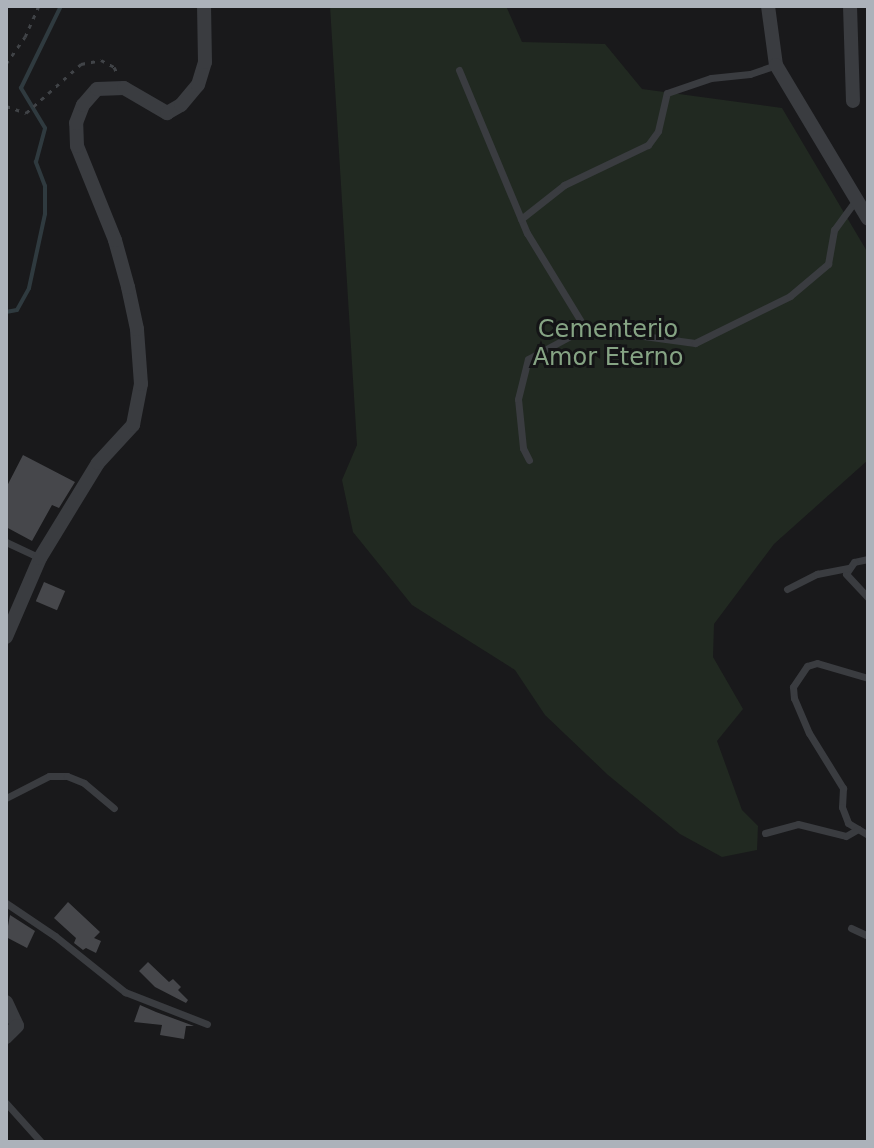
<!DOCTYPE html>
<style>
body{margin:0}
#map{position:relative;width:874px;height:1148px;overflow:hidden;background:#19191b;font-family:"DejaVu Sans",sans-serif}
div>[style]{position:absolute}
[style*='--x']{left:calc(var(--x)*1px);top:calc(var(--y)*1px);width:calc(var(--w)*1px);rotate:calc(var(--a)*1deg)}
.green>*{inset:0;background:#212921}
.stream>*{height:4px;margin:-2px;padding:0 2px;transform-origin:2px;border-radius:2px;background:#2f3a3f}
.building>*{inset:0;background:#46474b;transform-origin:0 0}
.path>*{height:3px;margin-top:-1.5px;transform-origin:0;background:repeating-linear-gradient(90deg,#404347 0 4px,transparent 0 10px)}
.lane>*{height:7px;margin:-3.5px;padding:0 3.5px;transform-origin:3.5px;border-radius:3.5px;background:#3a3c40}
.street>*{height:14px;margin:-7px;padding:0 7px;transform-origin:7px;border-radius:7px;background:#3a3c40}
span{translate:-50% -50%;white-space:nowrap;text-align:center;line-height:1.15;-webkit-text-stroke:6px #141416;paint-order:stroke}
.park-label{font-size:24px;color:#86a484}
.frame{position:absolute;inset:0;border:8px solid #acb2ba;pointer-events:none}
</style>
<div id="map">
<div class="green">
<i style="clip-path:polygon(330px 6px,506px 6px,522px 42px,605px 44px,642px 89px,782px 108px,868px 253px,868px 460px,774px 544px,714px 624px,713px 657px,743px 709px,717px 741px,742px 810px,758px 826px,757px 850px,722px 857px,680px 834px,608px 775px,545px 715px,515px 670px,412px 605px,353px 532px,342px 480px,357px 445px)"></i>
</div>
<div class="stream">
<i style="--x:6;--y:312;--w:11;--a:-10"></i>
<i style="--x:17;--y:310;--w:25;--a:-61"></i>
<i style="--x:29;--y:288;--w:76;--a:-77.8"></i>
<i style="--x:45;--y:214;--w:28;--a:-90"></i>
<i style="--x:45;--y:186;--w:26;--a:-111"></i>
<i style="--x:36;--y:162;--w:35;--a:-75"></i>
<i style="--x:45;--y:128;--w:47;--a:-121"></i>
<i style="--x:21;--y:88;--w:91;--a:-64"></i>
</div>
<div class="building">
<i style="clip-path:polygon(23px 455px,75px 482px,59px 508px,52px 505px,32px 541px,6px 527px,6px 488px)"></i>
<i style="left:44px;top:582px;width:23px;height:21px;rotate:23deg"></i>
<i style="clip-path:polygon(68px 902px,100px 932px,94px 938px,101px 941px,96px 953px,86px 948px,83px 950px,74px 943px,76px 938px,54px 918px)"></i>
<i style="clip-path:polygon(10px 915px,35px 931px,27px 948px,6px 937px)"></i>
<i style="clip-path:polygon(148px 962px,169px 982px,173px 979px,181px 987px,178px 990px,188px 1000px,186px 1003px,155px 987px,139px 971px)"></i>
<i style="clip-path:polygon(140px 1005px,156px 1012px,194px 1026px,186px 1026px,184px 1039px,160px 1035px,162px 1025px,134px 1022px)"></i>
</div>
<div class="path">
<i style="--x:6;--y:64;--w:33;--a:-55"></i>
<i style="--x:25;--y:37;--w:34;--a:-66"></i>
<i style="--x:6;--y:106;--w:21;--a:19"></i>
<i style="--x:26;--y:113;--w:74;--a:-41.7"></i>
<i style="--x:81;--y:64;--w:20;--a:-11"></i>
<i style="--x:101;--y:60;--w:15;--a:28"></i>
<i style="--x:114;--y:67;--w:9;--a:63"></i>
</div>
<div class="lane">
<i style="--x:459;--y:70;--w:177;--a:67.4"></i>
<i style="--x:527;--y:233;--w:111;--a:58.6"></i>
<i style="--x:521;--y:219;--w:55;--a:-38.3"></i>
<i style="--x:564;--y:185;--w:93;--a:-25.5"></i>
<i style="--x:648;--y:145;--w:17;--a:-54"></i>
<i style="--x:658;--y:131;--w:39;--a:-77"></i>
<i style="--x:667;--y:93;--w:46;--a:-18.8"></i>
<i style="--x:711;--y:78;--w:39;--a:-6"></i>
<i style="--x:750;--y:74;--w:28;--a:-19"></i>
<i style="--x:529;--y:460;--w:13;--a:-117"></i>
<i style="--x:523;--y:448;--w:49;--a:-95.8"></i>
<i style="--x:518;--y:399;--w:41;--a:-76"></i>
<i style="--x:528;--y:359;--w:65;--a:-28.5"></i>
<i style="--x:585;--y:328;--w:111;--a:7.8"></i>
<i style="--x:695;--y:343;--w:106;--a:-26.3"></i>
<i style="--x:790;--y:296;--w:50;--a:-40.1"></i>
<i style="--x:828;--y:264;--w:35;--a:-80"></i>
<i style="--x:834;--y:230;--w:39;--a:-54"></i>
<i style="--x:6;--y:542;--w:38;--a:25"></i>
<i style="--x:868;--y:559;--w:14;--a:168"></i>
<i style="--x:854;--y:562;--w:14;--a:124"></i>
<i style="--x:846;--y:574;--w:33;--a:47"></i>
<i style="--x:787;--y:589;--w:34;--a:-27"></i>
<i style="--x:817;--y:574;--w:32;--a:-11"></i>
<i style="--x:868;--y:678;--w:53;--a:-163.6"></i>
<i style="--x:817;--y:663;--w:10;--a:163"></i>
<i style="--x:807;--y:666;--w:25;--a:124"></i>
<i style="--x:793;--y:687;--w:11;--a:85"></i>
<i style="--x:794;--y:698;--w:38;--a:67"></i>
<i style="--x:809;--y:733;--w:65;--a:58.3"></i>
<i style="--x:843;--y:788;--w:19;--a:93"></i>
<i style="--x:842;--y:807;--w:17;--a:69"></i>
<i style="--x:848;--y:823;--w:23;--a:31"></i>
<i style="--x:6;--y:798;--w:48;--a:-27.1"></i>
<i style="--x:49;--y:776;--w:18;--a:0"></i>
<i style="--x:67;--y:776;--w:18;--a:22"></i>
<i style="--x:84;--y:783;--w:39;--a:40"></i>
<i style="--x:765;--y:833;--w:34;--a:-15"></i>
<i style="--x:798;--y:824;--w:49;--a:14"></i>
<i style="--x:846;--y:836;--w:14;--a:-30"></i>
<i style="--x:6;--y:903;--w:59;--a:34"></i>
<i style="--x:55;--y:936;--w:90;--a:38.7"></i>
<i style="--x:125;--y:992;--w:88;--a:21.3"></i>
<i style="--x:851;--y:928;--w:19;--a:25"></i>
<i style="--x:6;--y:1103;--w:52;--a:48.1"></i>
</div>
<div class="street">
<i style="--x:768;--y:6;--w:60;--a:82.3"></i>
<i style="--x:776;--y:65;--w:179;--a:59.1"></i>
<i style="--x:850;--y:6;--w:95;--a:88.2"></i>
<i style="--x:6;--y:637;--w:86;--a:-66.7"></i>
<i style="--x:40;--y:558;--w:111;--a:-58.6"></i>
<i style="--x:98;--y:463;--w:52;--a:-47.4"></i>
<i style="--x:133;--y:425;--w:42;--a:-79"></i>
<i style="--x:141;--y:384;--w:55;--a:-94.2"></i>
<i style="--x:137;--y:329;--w:43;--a:-102.1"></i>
<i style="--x:128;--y:287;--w:49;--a:-105.5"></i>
<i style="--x:115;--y:240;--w:101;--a:-112"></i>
<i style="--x:77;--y:146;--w:23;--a:-92"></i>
<i style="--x:76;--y:123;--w:19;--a:-69"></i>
<i style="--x:83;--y:105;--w:21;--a:-49"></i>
<i style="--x:97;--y:89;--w:27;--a:-2"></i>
<i style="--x:124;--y:88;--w:50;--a:30.2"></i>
<i style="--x:167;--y:113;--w:16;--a:-30"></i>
<i style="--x:181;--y:105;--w:26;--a:-50"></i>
<i style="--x:198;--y:85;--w:24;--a:-73"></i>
<i style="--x:205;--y:62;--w:56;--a:-91"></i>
<i style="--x:6;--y:1002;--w:26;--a:65"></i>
<i style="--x:17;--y:1026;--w:16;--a:135"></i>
</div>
<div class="park-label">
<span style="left:608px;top:344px">Cementerio<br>Amor Eterno</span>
</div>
<div class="frame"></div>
</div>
